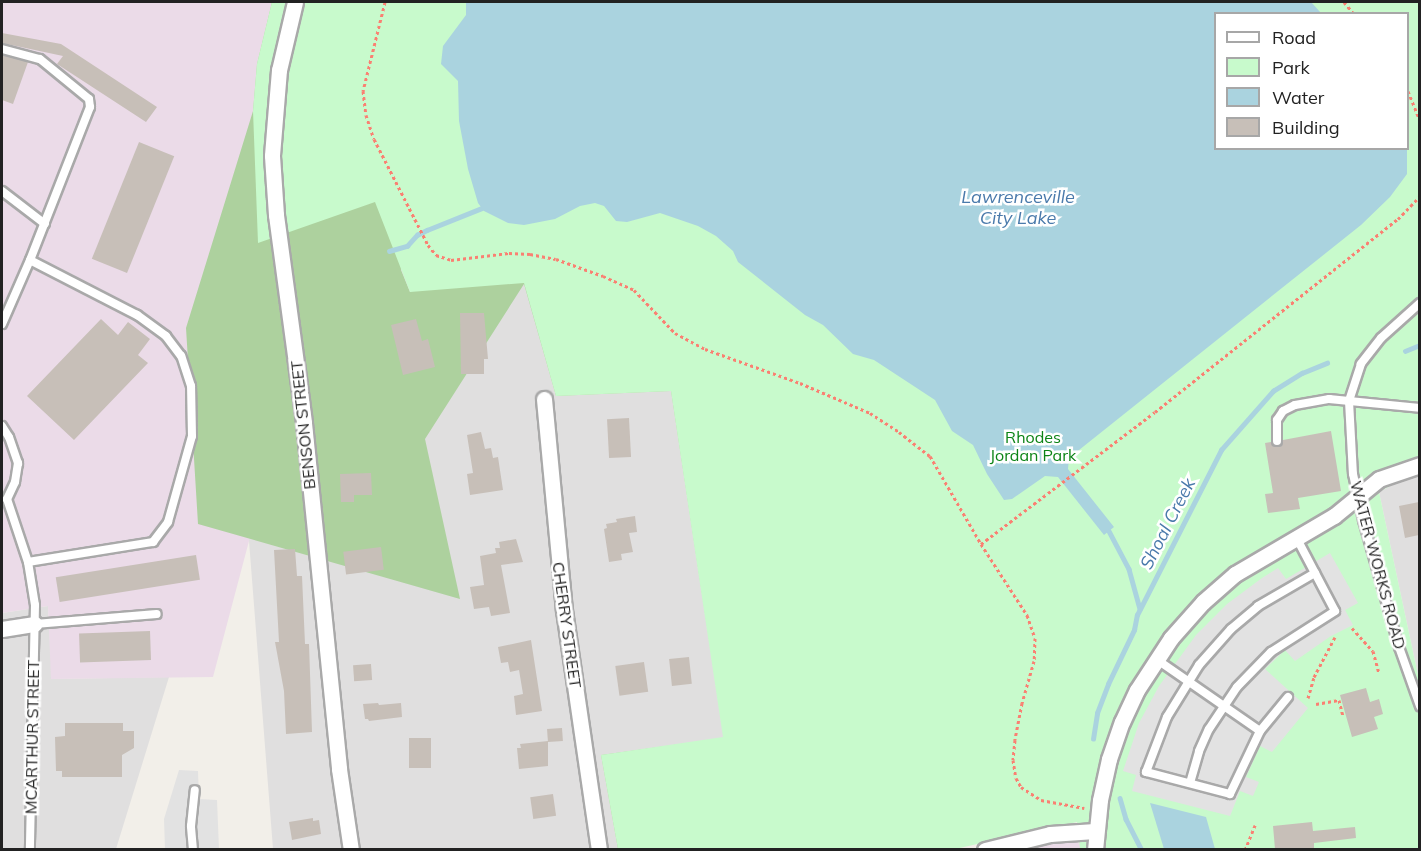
<!DOCTYPE html>
<style>
body{margin:0}
#map{position:relative;width:1421px;height:851px;overflow:hidden;background:#f2efe9;font-family:Mulish,sans-serif}
div>[style]{position:absolute}
[style*='--x']{left:calc(var(--x)*1px);top:calc(var(--y)*1px);width:calc(var(--w)*1px);rotate:calc(var(--a)*1deg)}
.residential>*{inset:0;background:#e0dfdf}
.industrial>*{inset:0;background:#ebdbe8}
.forest>*{inset:0;background:#add19e}
.park>*{inset:0;background:#c8facc}
.parking>*{inset:0;background:#e2e2e2}
.water>*{inset:0;background:#aad3df}
.stream>*{height:4.5px;margin:-2.25px;padding:0 2.25px;transform-origin:2.25px;border-radius:2.25px;background:#aad3df}
.building>*{inset:0;background:#c7bfb8;transform-origin:0 0}
.path>*{height:3px;margin-top:-1.5px;transform-origin:0;background:repeating-linear-gradient(90deg,#fa8072 0 3px,transparent 0 6px)}
.roads{filter:drop-shadow(2px 0 #a9a9a9) drop-shadow(-2px 0 #a9a9a9) drop-shadow(0 2px #a9a9a9) drop-shadow(0 -2px #a9a9a9)}
.service>*{height:8px;margin:-4px;padding:0 4px;transform-origin:4px;border-radius:4px;background:#fff}
.minor>*{height:15px;margin:-7.5px;padding:0 7.5px;transform-origin:7.5px;border-radius:7.5px;background:#fff}
span{translate:-50% -50%;white-space:nowrap;text-align:center;line-height:1.15;-webkit-text-stroke:5px #fff;paint-order:stroke}
.street-label{font-size:16px;color:#222}
.park-label{font-size:16px;color:#0c8416}
.water-label{font-size:18px;color:#4a7aab;font-style:italic}
.frame{position:absolute;inset:0;border:3px solid #222;pointer-events:none}
.legend{position:absolute;left:1214px;top:12px;width:195px;height:138px;box-sizing:border-box;background:#fff;border:2px solid #a7a7a7;margin:0;padding:8px 10px;list-style:none;font-size:18px;color:#222}
.legend li{display:flex;align-items:center;gap:12px;height:30px}
.legend b{width:30px;border:2px solid #a7a7a7}
</style>
<div id="map">
<div class="residential">
<i style="clip-path:polygon(258px 243px,524px 283px,556px 396px,671px 391px,724px 739px,601px 755px,618px 849px,273px 849px,249px 541px)"></i>
<i style="clip-path:polygon(1419px 474px,1419px 680px,1379px 492px,1405px 478px)"></i>
<i style="clip-path:polygon(48px 606px,52px 679px,169px 677px,116px 849px,2px 849px,2px 613px)"></i>
</div>
<div class="industrial">
<i style="clip-path:polygon(2px 2px,272px 2px,257px 64px,253px 111px,258px 243px,249px 541px,213px 677px,51px 679px,48px 606px,2px 613px)"></i>
<i style="clip-path:polygon(1071px 838px,1080px 844px,1080px 849px,1012px 850px)"></i>
</div>
<div class="forest">
<i style="clip-path:polygon(272px 2px,466px 2px,401px 270px,410px 292px,567px 212px,955px 849px,618px 849px,601px 755px,724px 738px,671px 391px,556px 396px,524px 284px,425px 439px,460px 599px,198px 524px,186px 328px,253px 111px,257px 64px)"></i>
</div>
<div class="park">
<i style="clip-path:polygon(evenodd,272px 2px,1419px 2px,1419px 474px,1405px 478px,1379px 492px,1419px 680px,1419px 849px,1080px 849px,1077px 822px,955px 849px,618px 849px,601px 755px,723px 737px,671px 391px,556px 396px,524px 283px,410px 292px,375px 202px,258px 243px,253px 111px,257px 64px,272px 2px,1216px 14px,1408px 14px,1408px 148px,1216px 148px,1216px 14px)"></i>
</div>
<div class="parking">
<i style="clip-path:polygon(1330px 553px,1358px 603px,1345px 610px,1353px 625px,1331px 636px,1295px 661px,1285px 650px,1265px 669px,1308px 708px,1272px 752px,1260px 746px,1246px 777px,1259px 782px,1253px 796px,1240px 791px,1230px 816px,1132px 791px,1136px 775px,1123px 771px,1139px 723px,1159px 686px,1196px 635px,1227px 604px,1262px 578px,1278px 568px,1286px 579px)"></i>
<i style="clip-path:polygon(179px 770px,198px 771px,199px 799px,217px 800px,219px 849px,165px 849px,164px 819px)"></i>
</div>
<div class="water">
<i style="clip-path:polygon(466px 2px,1311px 2px,1321px 13px,1216px 14px,1216px 148px,1407px 149px,1407px 174px,1390px 197px,1361px 225px,1069px 458px,1068px 469px,1114px 527px,1104px 535px,1058px 477px,1045px 476px,1012px 499px,1004px 500px,987px 474px,973px 445px,952px 431px,935px 400px,874px 360px,853px 354px,823px 325px,805px 315px,738px 262px,733px 251px,716px 236px,698px 226px,660px 213px,627px 222px,616px 221px,604px 206px,595px 203px,580px 206px,555px 219px,524px 225px,508px 223px,484px 211px,478px 203px,468px 169px,459px 121px,458px 81px,441px 64px,443px 46px,466px 15px)"></i>
<i style="clip-path:polygon(1150px 803px,1206px 817px,1215px 849px,1164px 849px)"></i>
</div>
<div class="stream">
<i style="--x:389;--y:251;--w:19;--a:-16"></i>
<i style="--x:407;--y:246;--w:15;--a:-48"></i>
<i style="--x:417;--y:235;--w:11;--a:-27"></i>
<i style="--x:427;--y:230;--w:59;--a:-21.8"></i>
<i style="--x:1405;--y:351;--w:16;--a:-22"></i>
<i style="--x:1109;--y:531;--w:43;--a:62.2"></i>
<i style="--x:1129;--y:569;--w:41;--a:74.6"></i>
<i style="--x:1093;--y:739;--w:26;--a:-81"></i>
<i style="--x:1097;--y:713;--w:31;--a:-69"></i>
<i style="--x:1108;--y:684;--w:60;--a:-64.3"></i>
<i style="--x:1134;--y:630;--w:15;--a:-79"></i>
<i style="--x:1137;--y:615;--w:185;--a:-63"></i>
<i style="--x:1221;--y:450;--w:79;--a:-48.6"></i>
<i style="--x:1273;--y:391;--w:34;--a:-32"></i>
<i style="--x:1302;--y:373;--w:27;--a:-22"></i>
<i style="--x:1120;--y:798;--w:22;--a:74"></i>
<i style="--x:1126;--y:819;--w:35;--a:63"></i>
</div>
<div class="building">
<i style="clip-path:polygon(2px 33px,61px 44px,157px 107px,146px 122px,57px 64px,63px 56px,2px 43px)"></i>
<i style="clip-path:polygon(2px 55px,28px 62px,13px 104px,2px 100px)"></i>
<i style="left:139px;top:142px;width:38px;height:126px;rotate:22deg"></i>
<i style="clip-path:polygon(460px 313px,484px 313px,488px 359px,484px 359px,484px 374px,461px 374px)"></i>
<i style="clip-path:polygon(101px 319px,118px 335px,128px 322px,150px 339px,138px 355px,148px 363px,74px 440px,27px 396px)"></i>
<i style="clip-path:polygon(416px 319px,422px 341px,428px 339px,435px 367px,403px 375px,391px 325px)"></i>
<i style="left:629px;top:418px;width:39px;height:22px;rotate:87deg"></i>
<i style="clip-path:polygon(1331px 431px,1341px 491px,1298px 498px,1300px 509px,1268px 513px,1265px 494px,1273px 493px,1265px 443px,1271px 442px,1278px 447px,1283px 440px)"></i>
<i style="clip-path:polygon(481px 432px,485px 449px,491px 448px,493px 458px,498px 457px,503px 490px,470px 495px,467px 474px,473px 473px,467px 435px)"></i>
<i style="clip-path:polygon(371px 473px,372px 495px,354px 495px,354px 502px,341px 502px,340px 474px)"></i>
<i style="clip-path:polygon(1419px 502px,1419px 535px,1405px 538px,1399px 506px)"></i>
<i style="clip-path:polygon(635px 516px,637px 532px,629px 533px,633px 552px,621px 554px,622px 560px,609px 562px,604px 529px,607px 528px,606px 524px,617px 522px,616px 519px)"></i>
<i style="clip-path:polygon(516px 539px,523px 562px,501px 565px,510px 613px,491px 616px,489px 607px,474px 609px,470px 587px,484px 585px,480px 556px,496px 553px,495px 548px,500px 548px,499px 542px)"></i>
<i style="left:381px;top:547px;width:23px;height:38px;rotate:83deg"></i>
<i style="clip-path:polygon(295px 549px,297px 576px,302px 576px,305px 644px,309px 644px,312px 732px,286px 734px,284px 691px,275px 642px,279px 642px,274px 550px)"></i>
<i style="left:196px;top:555px;width:25px;height:142px;rotate:81deg"></i>
<i style="left:150px;top:631px;width:29px;height:71px;rotate:88deg"></i>
<i style="clip-path:polygon(531px 640px,542px 711px,516px 715px,514px 696px,523px 694px,519px 670px,510px 672px,508px 662px,501px 663px,498px 647px)"></i>
<i style="left:689px;top:657px;width:27px;height:20px;rotate:84deg"></i>
<i style="left:644px;top:662px;width:30px;height:29px;rotate:82deg"></i>
<i style="left:371px;top:664px;width:16px;height:18px;rotate:86deg"></i>
<i style="clip-path:polygon(1366px 688px,1370px 702px,1379px 699px,1383px 714px,1374px 717px,1378px 729px,1352px 737px,1340px 695px)"></i>
<i style="clip-path:polygon(378px 703px,379px 705px,401px 703px,402px 717px,369px 721px,368px 719px,365px 719px,363px 704px)"></i>
<i style="clip-path:polygon(65px 723px,123px 723px,123px 731px,134px 731px,134px 748px,122px 755px,122px 777px,62px 777px,62px 771px,56px 771px,55px 737px,65px 736px)"></i>
<i style="left:562px;top:728px;width:13px;height:15px;rotate:86deg"></i>
<i style="left:431px;top:738px;width:30px;height:22px;rotate:90deg"></i>
<i style="clip-path:polygon(548px 741px,548px 766px,519px 769px,517px 748px,521px 748px,520px 744px)"></i>
<i style="left:553px;top:794px;width:22px;height:23px;rotate:82deg"></i>
<i style="clip-path:polygon(313px 818px,313px 821px,319px 820px,321px 834px,292px 840px,289px 822px)"></i>
<i style="clip-path:polygon(1312px 822px,1313px 831px,1355px 827px,1356px 838px,1314px 843px,1314px 849px,1275px 849px,1273px 826px)"></i>
</div>
<div class="path">
<i style="--x:385;--y:2;--w:92;--a:103.9"></i>
<i style="--x:363;--y:91;--w:24;--a:83"></i>
<i style="--x:366;--y:115;--w:25;--a:72"></i>
<i style="--x:374;--y:139;--w:119;--a:63"></i>
<i style="--x:428;--y:245;--w:13;--a:51"></i>
<i style="--x:436;--y:255;--w:16;--a:18"></i>
<i style="--x:451;--y:260;--w:58;--a:-6.9"></i>
<i style="--x:509;--y:253;--w:21;--a:3"></i>
<i style="--x:530;--y:254;--w:26;--a:11"></i>
<i style="--x:556;--y:259;--w:50;--a:19.9"></i>
<i style="--x:603;--y:276;--w:34;--a:24"></i>
<i style="--x:634;--y:290;--w:59;--a:46.4"></i>
<i style="--x:675;--y:333;--w:34;--a:28"></i>
<i style="--x:705;--y:349;--w:101;--a:19.7"></i>
<i style="--x:800;--y:383;--w:76;--a:23.2"></i>
<i style="--x:870;--y:413;--w:35;--a:33"></i>
<i style="--x:899;--y:432;--w:39;--a:38"></i>
<i style="--x:930;--y:456;--w:102;--a:59.9"></i>
<i style="--x:981;--y:544;--w:218;--a:-37.2"></i>
<i style="--x:1155;--y:412;--w:310;--a:-38.5"></i>
<i style="--x:1398;--y:219;--w:32;--a:-46"></i>
<i style="--x:1344;--y:2;--w:16;--a:50"></i>
<i style="--x:1408;--y:91;--w:32;--a:68"></i>
<i style="--x:981;--y:544;--w:85;--a:57.1"></i>
<i style="--x:1027;--y:615;--w:24;--a:71"></i>
<i style="--x:1035;--y:638;--w:23;--a:92"></i>
<i style="--x:1034;--y:661;--w:44;--a:105.9"></i>
<i style="--x:1022;--y:703;--w:38;--a:101"></i>
<i style="--x:1015;--y:740;--w:20;--a:96"></i>
<i style="--x:1013;--y:760;--w:18;--a:81"></i>
<i style="--x:1016;--y:778;--w:10;--a:61"></i>
<i style="--x:1021;--y:787;--w:24;--a:33"></i>
<i style="--x:1041;--y:800;--w:44;--a:10.5"></i>
<i style="--x:1352;--y:628;--w:31;--a:48"></i>
<i style="--x:1373;--y:651;--w:23;--a:75"></i>
<i style="--x:1308;--y:698;--w:22;--a:-74"></i>
<i style="--x:1314;--y:677;--w:45;--a:-62.3"></i>
<i style="--x:1316;--y:704;--w:23;--a:-10"></i>
<i style="--x:1339;--y:700;--w:16;--a:76"></i>
<i style="--x:1245;--y:850;--w:27;--a:-68"></i>
</div>
<div class="roads">
<div class="service">
<i style="--x:2;--y:49;--w:39;--a:15"></i>
<i style="--x:40;--y:59;--w:63;--a:39.2"></i>
<i style="--x:89;--y:99;--w:8;--a:83"></i>
<i style="--x:90;--y:107;--w:164;--a:111.4"></i>
<i style="--x:30;--y:260;--w:70;--a:113.6"></i>
<i style="--x:2;--y:191;--w:54;--a:37.5"></i>
<i style="--x:1420;--y:303;--w:52;--a:138.1"></i>
<i style="--x:1381;--y:338;--w:33;--a:128"></i>
<i style="--x:1361;--y:364;--w:39;--a:108"></i>
<i style="--x:1349;--y:401;--w:73;--a:86.9"></i>
<i style="--x:1353;--y:474;--w:47;--a:77.7"></i>
<i style="--x:1363;--y:520;--w:132;--a:74.2"></i>
<i style="--x:1399;--y:647;--w:63;--a:70.4"></i>
<i style="--x:2;--y:426;--w:13;--a:58"></i>
<i style="--x:9;--y:437;--w:28;--a:71"></i>
<i style="--x:18;--y:463;--w:19;--a:99"></i>
<i style="--x:15;--y:482;--w:19;--a:115"></i>
<i style="--x:7;--y:499;--w:66;--a:71.6"></i>
<i style="--x:28;--y:562;--w:44;--a:80.8"></i>
<i style="--x:35;--y:605;--w:245;--a:91.2"></i>
<i style="--x:1277;--y:441;--w:21;--a:-90"></i>
<i style="--x:1277;--y:420;--w:11;--a:-56"></i>
<i style="--x:1283;--y:411;--w:13;--a:-27"></i>
<i style="--x:1295;--y:405;--w:35;--a:-10"></i>
<i style="--x:1329;--y:399;--w:91;--a:5.6"></i>
<i style="--x:28;--y:562;--w:127;--a:-9.1"></i>
<i style="--x:153;--y:542;--w:25;--a:-53"></i>
<i style="--x:168;--y:522;--w:89;--a:-74.4"></i>
<i style="--x:192;--y:436;--w:50;--a:-91.1"></i>
<i style="--x:191;--y:386;--w:32;--a:-108"></i>
<i style="--x:181;--y:356;--w:25;--a:-127"></i>
<i style="--x:166;--y:336;--w:36;--a:-144"></i>
<i style="--x:137;--y:315;--w:120;--a:-152.8"></i>
<i style="--x:35;--y:624;--w:122;--a:-4.7"></i>
<i style="--x:1156;--y:659;--w:126;--a:34.7"></i>
<i style="--x:1288;--y:697;--w:44;--a:129.5"></i>
<i style="--x:1260;--y:731;--w:70;--a:115.5"></i>
<i style="--x:1230;--y:794;--w:87;--a:-165.3"></i>
<i style="--x:1146;--y:772;--w:59;--a:-69.1"></i>
<i style="--x:1167;--y:717;--w:61;--a:-58.4"></i>
<i style="--x:1199;--y:665;--w:48;--a:-48.4"></i>
<i style="--x:1231;--y:629;--w:35;--a:-40"></i>
<i style="--x:1258;--y:606;--w:66;--a:-30.1"></i>
<i style="--x:1190;--y:783;--w:33;--a:-74"></i>
<i style="--x:1199;--y:751;--w:24;--a:-66"></i>
<i style="--x:1209;--y:729;--w:50;--a:-56.3"></i>
<i style="--x:1237;--y:687;--w:49;--a:-45.8"></i>
<i style="--x:1271;--y:652;--w:76;--a:-32.6"></i>
<i style="--x:1335;--y:611;--w:84;--a:-117.8"></i>
<i style="--x:193;--y:850;--w:24;--a:-95"></i>
<i style="--x:191;--y:826;--w:36;--a:-84"></i>
</div>
<div class="minor">
<i style="--x:295;--y:2;--w:70;--a:103.2"></i>
<i style="--x:279;--y:70;--w:86;--a:94.7"></i>
<i style="--x:272;--y:156;--w:59;--a:86.1"></i>
<i style="--x:276;--y:215;--w:210;--a:82.3"></i>
<i style="--x:304;--y:423;--w:348;--a:84.2"></i>
<i style="--x:339;--y:769;--w:82;--a:81.6"></i>
<i style="--x:544;--y:399;--w:212;--a:84.6"></i>
<i style="--x:564;--y:610;--w:243;--a:81.7"></i>
<i style="--x:2;--y:629;--w:33;--a:-9"></i>
<i style="--x:985;--y:850;--w:67;--a:-13.8"></i>
<i style="--x:1050;--y:834;--w:45;--a:-3.8"></i>
<i style="--x:1095;--y:850;--w:50;--a:-84.3"></i>
<i style="--x:1100;--y:800;--w:42;--a:-77.6"></i>
<i style="--x:1109;--y:759;--w:39;--a:-71"></i>
<i style="--x:1122;--y:722;--w:35;--a:-65"></i>
<i style="--x:1137;--y:690;--w:62;--a:-56.8"></i>
<i style="--x:1171;--y:638;--w:48;--a:-48.4"></i>
<i style="--x:1203;--y:602;--w:43;--a:-41.2"></i>
<i style="--x:1235;--y:574;--w:115;--a:-30.4"></i>
<i style="--x:1334;--y:516;--w:58;--a:-39.4"></i>
<i style="--x:1379;--y:479;--w:43;--a:-18.9"></i>
</div>
</div>
<div class="street-label">
<span style="left:303px;top:425px;rotate:-96deg">BENSON STREET</span>
<span style="left:1378px;top:565px;rotate:75deg">WATER WORKS ROAD</span>
<span style="left:567px;top:625px;rotate:82deg">CHERRY STREET</span>
<span style="left:32px;top:737px;rotate:-89deg">MCARTHUR STREET</span>
</div>
<div class="park-label">
<span style="left:1033px;top:446px">Rhodes<br>Jordan Park</span>
</div>
<div class="water-label">
<span style="left:1018px;top:208px">Lawrenceville<br>City Lake</span>
<span style="left:1168px;top:524px;rotate:-63deg">Shoal Creek</span>
</div>
<div class="frame"></div>
<ul class="legend">
<li><b style="height:8px;background:#fff"></b>Road</li>
<li><b style="height:16px;background:#c8facc"></b>Park</li>
<li><b style="height:16px;background:#aad3df"></b>Water</li>
<li><b style="height:16px;background:#c7bfb8"></b>Building</li>
</ul>
</div>
